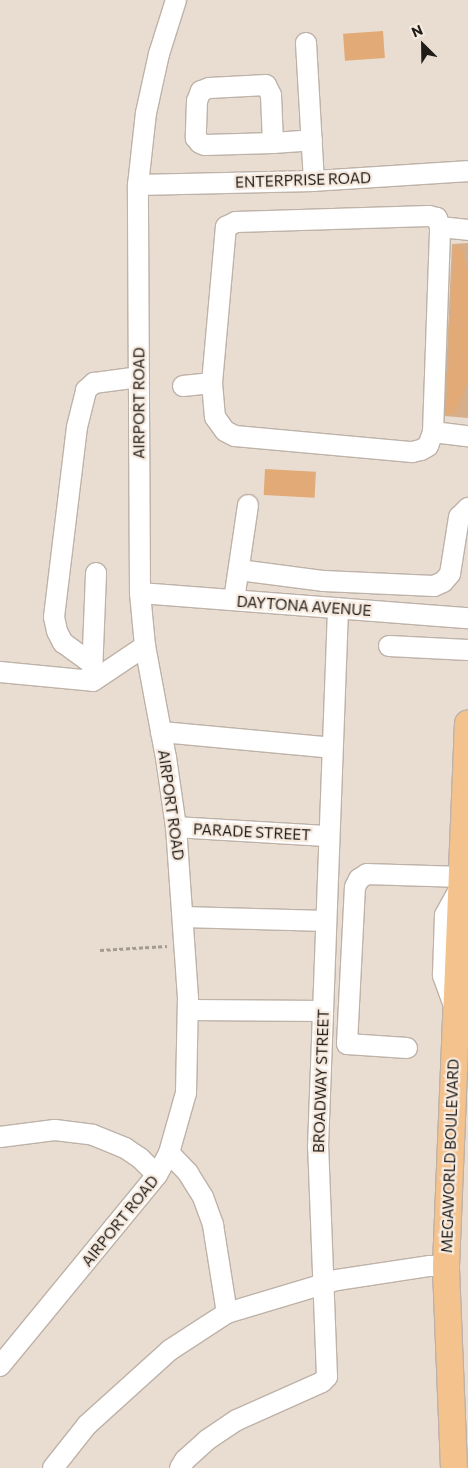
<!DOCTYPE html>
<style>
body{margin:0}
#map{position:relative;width:468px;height:1468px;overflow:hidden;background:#e9ddd2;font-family:Commissioner,sans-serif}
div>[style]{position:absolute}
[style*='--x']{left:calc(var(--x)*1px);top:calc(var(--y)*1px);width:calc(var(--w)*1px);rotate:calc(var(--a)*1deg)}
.green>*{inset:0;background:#d6ae8a}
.water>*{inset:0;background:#e2aa76;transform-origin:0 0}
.path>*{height:2.5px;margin-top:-1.25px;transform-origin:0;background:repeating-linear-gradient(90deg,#a49b92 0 4px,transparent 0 6.5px)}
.roads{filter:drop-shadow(1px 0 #beb2a8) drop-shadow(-1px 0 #beb2a8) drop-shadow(0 1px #beb2a8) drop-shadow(0 -1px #beb2a8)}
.minor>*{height:20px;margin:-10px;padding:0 10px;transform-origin:10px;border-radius:10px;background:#fff}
.major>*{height:26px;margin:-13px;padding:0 13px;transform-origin:13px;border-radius:13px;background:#f4c28c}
span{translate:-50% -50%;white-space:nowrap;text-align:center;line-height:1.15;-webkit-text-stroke:4.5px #f7eadf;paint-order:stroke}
.street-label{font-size:15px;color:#1f1b17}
.north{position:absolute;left:398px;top:20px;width:50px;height:50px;-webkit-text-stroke:4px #f7eadf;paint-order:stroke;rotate:337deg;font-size:14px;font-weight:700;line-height:20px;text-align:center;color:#1f1b17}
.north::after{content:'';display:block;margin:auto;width:18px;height:22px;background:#1f1b17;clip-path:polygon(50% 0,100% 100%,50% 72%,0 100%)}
</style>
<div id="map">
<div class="green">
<i style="clip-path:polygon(468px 243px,468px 418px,444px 416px,452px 244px)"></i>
</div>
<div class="water">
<i style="left:383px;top:31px;width:27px;height:40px;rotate:86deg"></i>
<i style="clip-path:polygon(461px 246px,468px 273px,468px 380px,455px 414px,446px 414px,454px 247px)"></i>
<i style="left:265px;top:469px;width:51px;height:26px;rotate:3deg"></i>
</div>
<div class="path">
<i style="--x:100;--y:950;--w:67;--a:-3.4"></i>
</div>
<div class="roads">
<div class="minor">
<i style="--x:306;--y:43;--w:138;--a:86.7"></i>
<i style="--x:273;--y:143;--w:48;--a:-92.4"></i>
<i style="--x:271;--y:95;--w:11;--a:-117"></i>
<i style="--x:266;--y:85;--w:57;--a:177"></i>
<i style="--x:209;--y:88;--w:9;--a:159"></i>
<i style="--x:201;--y:91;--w:11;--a:112"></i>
<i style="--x:197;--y:101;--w:37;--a:92"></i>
<i style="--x:196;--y:138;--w:6;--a:51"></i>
<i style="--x:200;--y:143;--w:5;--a:22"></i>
<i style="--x:205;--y:145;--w:68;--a:-1.7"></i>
<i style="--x:273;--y:143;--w:39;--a:-4"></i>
<i style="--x:138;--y:185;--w:176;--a:-1.3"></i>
<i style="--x:314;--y:181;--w:154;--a:-3.7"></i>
<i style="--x:212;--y:383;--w:34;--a:85"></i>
<i style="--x:215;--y:417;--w:17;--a:54"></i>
<i style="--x:225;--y:431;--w:11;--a:27"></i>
<i style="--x:235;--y:436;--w:178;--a:5.2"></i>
<i style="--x:412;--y:452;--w:9;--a:-13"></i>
<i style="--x:421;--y:450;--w:8;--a:-30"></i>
<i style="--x:428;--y:446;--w:15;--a:-70"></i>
<i style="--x:433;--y:432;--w:35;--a:7"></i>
<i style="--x:183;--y:386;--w:29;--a:-6"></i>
<i style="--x:212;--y:383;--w:157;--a:-84.9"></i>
<i style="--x:226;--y:227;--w:11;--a:-27"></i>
<i style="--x:236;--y:222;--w:193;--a:-1.8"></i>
<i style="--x:429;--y:216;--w:8;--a:14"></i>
<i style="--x:437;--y:218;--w:9;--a:72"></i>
<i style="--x:440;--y:227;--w:28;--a:6"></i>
<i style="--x:433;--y:432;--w:205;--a:-88"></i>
<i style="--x:239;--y:570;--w:86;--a:7.4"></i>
<i style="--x:324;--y:581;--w:110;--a:2.6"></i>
<i style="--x:434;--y:586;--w:10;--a:-24"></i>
<i style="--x:443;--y:582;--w:11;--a:-49"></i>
<i style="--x:450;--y:574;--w:58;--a:-81"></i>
<i style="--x:459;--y:517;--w:13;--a:-45"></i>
<i style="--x:140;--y:593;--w:329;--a:4.4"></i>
<i style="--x:234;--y:600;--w:96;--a:-81.6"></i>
<i style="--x:389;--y:646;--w:79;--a:2.9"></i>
<i style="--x:91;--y:663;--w:34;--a:-144"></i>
<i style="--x:63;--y:643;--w:13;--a:-117"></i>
<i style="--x:57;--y:631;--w:14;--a:-102"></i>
<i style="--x:54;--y:617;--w:191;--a:-83.1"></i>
<i style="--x:77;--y:427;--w:38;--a:-76"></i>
<i style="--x:86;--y:390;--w:11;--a:-41"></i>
<i style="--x:94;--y:383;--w:45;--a:-7.6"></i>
<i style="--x:0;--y:672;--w:93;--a:5.5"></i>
<i style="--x:93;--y:681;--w:63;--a:-33.9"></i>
<i style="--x:92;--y:674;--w:101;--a:-87.7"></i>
<i style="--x:161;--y:732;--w:172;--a:5.3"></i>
<i style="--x:176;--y:827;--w:153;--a:3.4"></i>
<i style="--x:183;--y:917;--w:143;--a:1.6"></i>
<i style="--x:453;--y:1003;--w:30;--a:-110"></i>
<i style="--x:443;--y:975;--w:60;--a:-88.1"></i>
<i style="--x:445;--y:915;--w:31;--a:-61"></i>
<i style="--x:189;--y:1010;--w:134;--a:0.4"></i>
<i style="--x:407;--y:1048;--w:60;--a:-176.2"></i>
<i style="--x:347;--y:1044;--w:157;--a:-87.1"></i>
<i style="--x:355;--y:887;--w:9;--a:-63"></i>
<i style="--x:359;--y:879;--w:9;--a:-32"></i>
<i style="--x:367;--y:874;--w:94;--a:1.8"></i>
<i style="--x:0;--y:1137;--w:55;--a:-7.3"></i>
<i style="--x:55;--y:1130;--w:38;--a:7"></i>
<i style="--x:93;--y:1135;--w:35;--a:22"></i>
<i style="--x:125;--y:1148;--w:18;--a:34"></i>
<i style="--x:140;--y:1158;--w:24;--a:45"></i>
<i style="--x:169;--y:1153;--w:28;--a:46"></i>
<i style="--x:188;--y:1173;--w:28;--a:58"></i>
<i style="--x:203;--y:1197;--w:30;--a:70"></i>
<i style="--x:213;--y:1225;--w:89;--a:81"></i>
<i style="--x:0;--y:1366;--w:247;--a:-50.6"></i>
<i style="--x:157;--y:1175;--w:25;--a:-61"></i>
<i style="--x:169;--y:1153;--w:62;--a:-74.2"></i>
<i style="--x:186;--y:1093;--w:95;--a:-88.8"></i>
<i style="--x:188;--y:998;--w:171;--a:-94"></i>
<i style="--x:176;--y:827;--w:70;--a:-98.2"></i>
<i style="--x:166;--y:758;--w:114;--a:-100.6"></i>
<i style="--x:145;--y:646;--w:53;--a:-95.4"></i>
<i style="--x:140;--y:593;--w:408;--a:-90.3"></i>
<i style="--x:138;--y:185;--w:72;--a:-83.7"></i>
<i style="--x:146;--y:113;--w:60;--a:-77.6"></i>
<i style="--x:159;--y:54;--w:57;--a:-72.5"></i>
<i style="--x:53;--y:1468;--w:55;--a:-51.7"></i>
<i style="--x:87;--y:1425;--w:112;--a:-42.1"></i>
<i style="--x:170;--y:1350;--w:68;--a:-33"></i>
<i style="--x:227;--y:1313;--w:115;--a:-16.7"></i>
<i style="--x:337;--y:1280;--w:94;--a:-8.6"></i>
<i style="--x:430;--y:1266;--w:16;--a:0"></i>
<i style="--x:180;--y:1468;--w:9;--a:-58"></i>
<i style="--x:185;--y:1460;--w:30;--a:-42"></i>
<i style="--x:207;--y:1440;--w:36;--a:-34"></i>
<i style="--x:237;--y:1420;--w:93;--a:-24.1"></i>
<i style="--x:322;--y:1382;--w:7;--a:-45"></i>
<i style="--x:327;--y:1377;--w:230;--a:-92.2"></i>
<i style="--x:318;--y:1147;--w:539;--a:-87.87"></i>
</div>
<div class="major">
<i style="--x:454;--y:1468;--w:202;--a:-92.3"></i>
<i style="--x:446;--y:1266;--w:543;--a:-87.68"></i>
</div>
</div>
<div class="street-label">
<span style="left:303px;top:180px;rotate:-2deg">ENTERPRISE ROAD</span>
<span style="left:139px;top:403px;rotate:-90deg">AIRPORT ROAD</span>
<span style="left:304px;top:606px;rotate:4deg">DAYTONA AVENUE</span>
<span style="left:171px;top:805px;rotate:82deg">AIRPORT ROAD</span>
<span style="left:252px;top:832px;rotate:3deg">PARADE STREET</span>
<span style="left:321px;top:1081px;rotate:-88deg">BROADWAY STREET</span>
<span style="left:450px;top:1156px;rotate:-88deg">MEGAWORLD BOULEVARD</span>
<span style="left:120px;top:1221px;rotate:-51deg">AIRPORT ROAD</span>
</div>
<div class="north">N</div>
</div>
